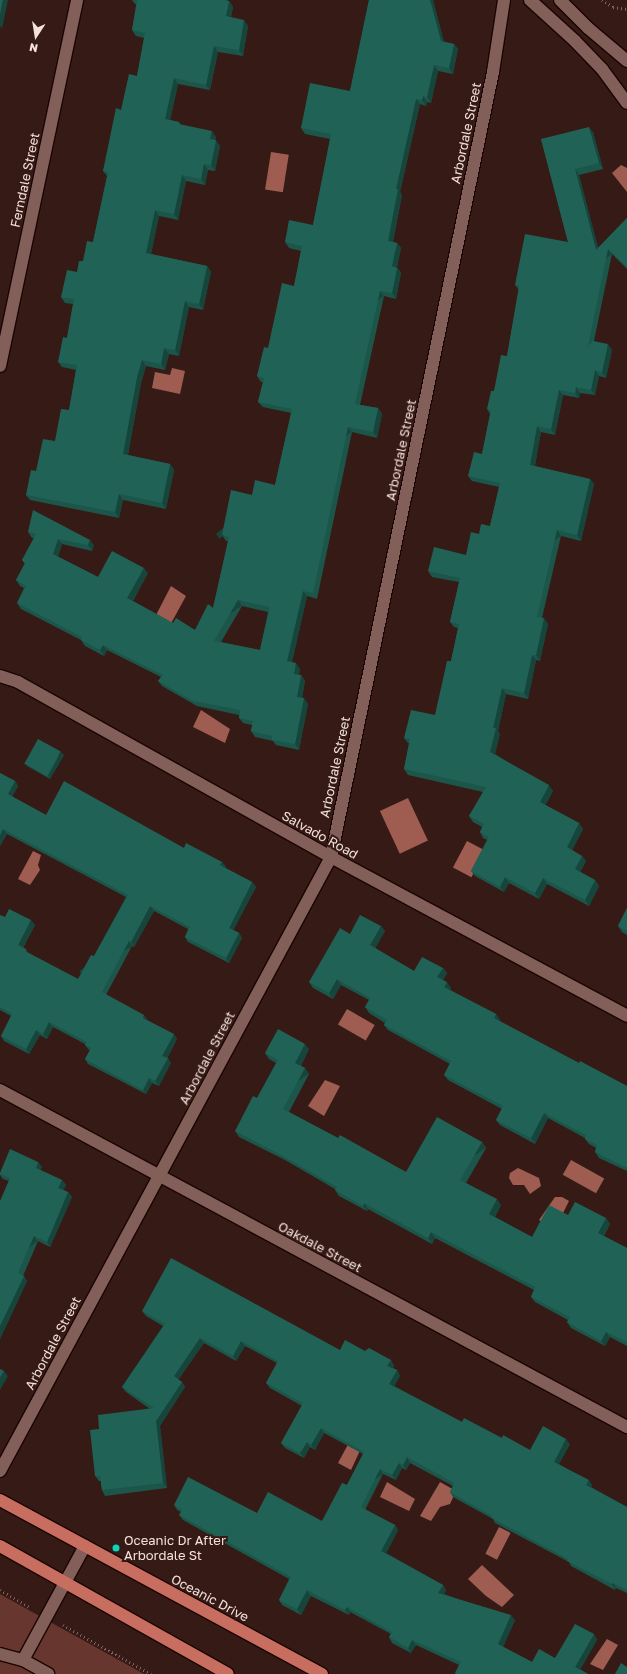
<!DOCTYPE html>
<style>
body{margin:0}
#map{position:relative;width:627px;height:1674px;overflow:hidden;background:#361a15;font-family:"Golos Text",sans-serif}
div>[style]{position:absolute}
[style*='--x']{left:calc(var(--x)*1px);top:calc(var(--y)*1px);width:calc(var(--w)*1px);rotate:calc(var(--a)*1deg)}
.green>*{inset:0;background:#67362f}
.water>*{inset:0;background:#9f5d52;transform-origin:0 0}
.path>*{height:2.5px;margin-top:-1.25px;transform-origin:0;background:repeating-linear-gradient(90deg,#7f6662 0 1px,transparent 0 4px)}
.roads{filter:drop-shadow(1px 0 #1c0402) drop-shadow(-1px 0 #1c0402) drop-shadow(0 1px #1c0402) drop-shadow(0 -1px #1c0402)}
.minor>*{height:12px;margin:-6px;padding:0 6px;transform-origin:6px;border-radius:6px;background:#825f59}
.major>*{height:12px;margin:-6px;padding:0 6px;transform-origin:6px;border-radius:6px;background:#c76e61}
.wall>*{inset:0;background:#1c554a}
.shaded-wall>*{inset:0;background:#16453c;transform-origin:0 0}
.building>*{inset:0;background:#206356;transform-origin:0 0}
.dots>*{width:11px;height:11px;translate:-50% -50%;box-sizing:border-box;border:2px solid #361a15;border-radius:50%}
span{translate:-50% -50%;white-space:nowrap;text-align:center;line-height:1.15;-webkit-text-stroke:4px #361a15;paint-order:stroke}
.street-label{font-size:13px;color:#f4e0dc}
.poi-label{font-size:13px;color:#f4e0dc}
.left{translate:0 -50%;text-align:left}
.north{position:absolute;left:16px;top:16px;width:40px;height:40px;-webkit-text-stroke:3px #361a15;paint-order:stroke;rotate:192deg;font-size:11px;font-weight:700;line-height:16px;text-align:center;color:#f4e0dc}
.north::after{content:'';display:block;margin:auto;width:14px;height:18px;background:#f4e0dc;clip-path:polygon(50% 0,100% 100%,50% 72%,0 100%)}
</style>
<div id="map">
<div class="green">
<i style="clip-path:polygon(0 1594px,34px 1613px,144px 1674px,0 1674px)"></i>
</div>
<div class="water">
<i style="left:271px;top:152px;width:18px;height:38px;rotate:9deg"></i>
<i style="clip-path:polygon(621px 165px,627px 168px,627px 192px,612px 173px)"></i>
<i style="clip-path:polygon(172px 368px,185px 371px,180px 394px,152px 388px,155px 372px,170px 375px)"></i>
<i style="clip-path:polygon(171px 586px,186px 596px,169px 627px,155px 617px)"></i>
<i style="clip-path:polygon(201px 710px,230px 729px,225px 743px,193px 727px)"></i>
<i style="left:408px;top:798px;width:47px;height:31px;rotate:65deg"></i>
<i style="left:467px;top:841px;width:21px;height:30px;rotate:28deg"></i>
<i style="clip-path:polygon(33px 851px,41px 855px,38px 865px,40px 870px,30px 885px,18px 879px)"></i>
<i style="left:347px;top:1009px;width:32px;height:18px;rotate:30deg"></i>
<i style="clip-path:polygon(325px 1080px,340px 1086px,324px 1116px,308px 1106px)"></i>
<i style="left:571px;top:1160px;width:38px;height:17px;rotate:29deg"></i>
<i style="clip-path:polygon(518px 1168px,539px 1178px,541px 1186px,530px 1194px,524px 1185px,513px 1185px,509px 1178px,510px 1173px)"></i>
<i style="clip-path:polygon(555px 1197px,562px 1197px,569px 1201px,563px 1213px,546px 1224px,539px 1220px)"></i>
<i style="clip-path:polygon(352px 1437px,363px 1444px,351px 1470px,338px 1463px)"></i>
<i style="clip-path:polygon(387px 1482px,415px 1499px,409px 1511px,380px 1497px)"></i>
<i style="clip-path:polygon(440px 1482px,456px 1491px,450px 1504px,440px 1507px,431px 1521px,420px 1516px)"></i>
<i style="left:499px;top:1527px;width:13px;height:30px;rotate:27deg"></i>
<i style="clip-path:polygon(482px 1565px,514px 1595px,502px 1607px,486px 1596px,468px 1579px)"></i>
<i style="clip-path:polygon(607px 1639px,618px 1645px,603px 1670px,590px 1664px)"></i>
</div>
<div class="path">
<i style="--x:602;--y:0;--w:13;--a:32"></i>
<i style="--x:613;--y:7;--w:14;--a:8"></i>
<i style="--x:0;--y:1590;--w:34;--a:30"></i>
<i style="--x:63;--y:1625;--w:101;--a:29.1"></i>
</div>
<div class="roads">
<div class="minor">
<i style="--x:530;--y:0;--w:61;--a:42.3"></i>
<i style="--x:575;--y:41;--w:39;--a:46"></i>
<i style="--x:602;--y:69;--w:42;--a:53.7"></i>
<i style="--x:560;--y:0;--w:40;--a:45"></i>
<i style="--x:588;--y:28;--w:51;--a:40.2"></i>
<i style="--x:0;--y:366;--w:374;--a:-78.1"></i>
<i style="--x:0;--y:676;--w:19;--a:18"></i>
<i style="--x:18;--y:682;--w:359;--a:29.2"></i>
<i style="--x:331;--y:857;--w:336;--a:28.2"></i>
<i style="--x:0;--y:1090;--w:712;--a:28.26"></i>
<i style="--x:0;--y:1471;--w:698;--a:-61.67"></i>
<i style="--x:331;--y:857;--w:802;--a:-78.34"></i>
<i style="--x:493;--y:72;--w:73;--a:-81.3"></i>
<i style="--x:0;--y:1654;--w:24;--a:15"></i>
<i style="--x:23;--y:1660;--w:29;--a:29"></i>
<i style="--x:23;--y:1660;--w:130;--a:-61.5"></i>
</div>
<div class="major">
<i style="--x:0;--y:1500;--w:366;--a:28.4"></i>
<i style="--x:0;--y:1546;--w:261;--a:29.3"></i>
</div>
</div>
<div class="wall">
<i style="clip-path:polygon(132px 0,226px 0,229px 1px,233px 7px,231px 17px,248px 26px,243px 56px,218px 52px,210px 90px,178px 84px,170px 120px,179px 122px,181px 125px,216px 137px,215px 140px,220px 146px,215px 171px,208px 170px,205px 185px,186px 181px,178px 220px,159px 216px,151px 254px,207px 266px,211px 272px,203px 310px,189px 307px,179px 356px,169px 354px,165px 370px,146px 366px,141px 383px,128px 455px,170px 464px,174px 470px,166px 509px,123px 500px,119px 518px,30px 500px,26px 495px,36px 471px,55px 441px,69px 410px,76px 370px,62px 367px,58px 362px,67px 338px,73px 304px,65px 303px,61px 297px,77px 272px,93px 242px,107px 176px,103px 171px,121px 110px,137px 76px,144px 38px,136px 36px,132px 30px,137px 4px,135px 4px)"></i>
<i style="clip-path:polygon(evenodd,369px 0,433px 0,444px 42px,454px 44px,458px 49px,453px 74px,438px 71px,431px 103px,427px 102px,426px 106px,420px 104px,400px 192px,402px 195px,393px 242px,397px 243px,401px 248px,397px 267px,401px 273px,396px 299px,384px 296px,360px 405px,378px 408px,382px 414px,377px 438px,352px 432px,317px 599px,307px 596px,292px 662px,300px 669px,299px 675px,301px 675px,305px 681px,302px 698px,308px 704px,299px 750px,276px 745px,273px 741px,255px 737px,251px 731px,252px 725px,243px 723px,239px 718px,239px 715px,197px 706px,162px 686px,158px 681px,161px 677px,107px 650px,104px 656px,85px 646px,81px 640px,21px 609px,17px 603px,24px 588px,20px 586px,16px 580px,25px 564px,22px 560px,34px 538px,32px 538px,28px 532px,94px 545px,92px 551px,62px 544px,58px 557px,98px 577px,148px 573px,133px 601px,173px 623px,195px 630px,213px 608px,228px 541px,226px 541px,222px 535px,252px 495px,275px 485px,291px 413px,263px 407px,258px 402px,263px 382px,261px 382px,257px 376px,268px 348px,294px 286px,301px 251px,289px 248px,285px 242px,313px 225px,330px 139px,305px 134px,301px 128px,350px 91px,369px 0,242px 606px,268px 612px,260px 650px,221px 642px,242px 606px)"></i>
<i style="clip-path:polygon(593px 132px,603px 169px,579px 175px,598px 248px,627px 218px,627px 269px,612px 254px,594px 341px,612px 350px,606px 378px,599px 376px,595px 395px,580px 393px,579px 398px,563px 395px,555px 435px,541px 432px,535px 466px,590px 479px,594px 484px,581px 541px,561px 536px,542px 618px,548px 624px,540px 661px,536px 660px,528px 699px,506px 694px,498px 731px,500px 734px,495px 754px,553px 791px,545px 805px,579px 823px,583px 829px,572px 850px,582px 856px,586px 861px,580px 872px,595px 880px,599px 886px,589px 906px,547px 884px,539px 899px,509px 883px,504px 892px,475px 876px,471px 871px,487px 840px,483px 838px,480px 832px,482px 827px,473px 822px,469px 816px,483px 792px,408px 775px,404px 769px,409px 743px,408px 743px,404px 738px,435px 715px,451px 661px,458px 628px,454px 627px,450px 622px,459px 582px,432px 577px,428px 571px,466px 555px,479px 534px,490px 526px,499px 487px,472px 481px,468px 476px,482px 454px,490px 414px,487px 409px,507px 356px,519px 290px,515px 285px,568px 242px,541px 139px)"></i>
<i style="clip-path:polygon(64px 755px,50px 779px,27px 766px,24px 763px)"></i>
<i style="clip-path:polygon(0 773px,15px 781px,18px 786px,12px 797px,46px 815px,184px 848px,222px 862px,226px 867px,225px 868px,252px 882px,256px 887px,233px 930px,239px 933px,242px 938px,229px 963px,188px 942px,185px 937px,188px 929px,154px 911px,134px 947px,132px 946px,106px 995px,177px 1039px,167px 1058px,171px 1063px,159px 1086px,152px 1083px,146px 1094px,88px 1064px,85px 1059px,90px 1050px,89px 1050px,85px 1045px,85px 1044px,53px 1027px,47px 1039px,40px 1035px,29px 1054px,4px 1041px,1px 1036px,11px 1016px,0 1010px,0 915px,5px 917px,35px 925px,23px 948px,26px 949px,28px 953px,78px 979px,94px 956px,126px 897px,7px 834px,0 846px)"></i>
<i style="clip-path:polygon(627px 908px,627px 935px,622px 932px,618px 926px)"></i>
<i style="clip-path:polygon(381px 926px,385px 931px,375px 948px,414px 971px,443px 968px,447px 973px,443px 980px,451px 988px,450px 990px,496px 1014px,500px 1020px,499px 1021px,579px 1063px,627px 1086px,627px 1171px,599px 1158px,595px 1152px,596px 1148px,589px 1144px,585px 1139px,585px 1138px,548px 1118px,535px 1144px,500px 1125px,496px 1120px,502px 1109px,448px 1080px,444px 1075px,450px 1064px,388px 1030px,384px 1025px,385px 1023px,369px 1013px,365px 1007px,369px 1000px,341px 985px,333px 999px,313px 988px,309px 982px,350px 934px)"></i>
<i style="clip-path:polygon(309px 1049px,301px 1066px,305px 1068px,309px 1074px,289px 1112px,338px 1138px,406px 1172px,482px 1142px,486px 1148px,466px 1183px,501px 1205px,495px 1217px,532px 1237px,568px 1215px,606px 1218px,610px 1224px,604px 1236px,627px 1248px,627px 1346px,610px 1337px,605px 1346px,571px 1328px,567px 1322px,568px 1320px,535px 1302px,531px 1297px,534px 1290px,435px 1238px,432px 1244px,368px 1209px,367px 1211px,339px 1196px,335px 1190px,335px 1189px,285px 1160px,239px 1137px,235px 1131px,257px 1098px,276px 1063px,269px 1059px,265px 1053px)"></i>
<i style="clip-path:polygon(38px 1162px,42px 1167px,40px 1170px,62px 1180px,66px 1185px,63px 1190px,68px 1192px,72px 1197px,50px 1247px,38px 1241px,23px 1276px,27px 1281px,0 1339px,9px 1181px,3px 1179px,0 1175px,0 1173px)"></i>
<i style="clip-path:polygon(142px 1311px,340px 1350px,365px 1351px,391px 1360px,394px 1366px,393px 1368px,397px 1370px,400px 1376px,394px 1386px,462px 1422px,530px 1450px,570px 1444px,559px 1464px,592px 1485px,591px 1487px,627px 1507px,627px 1593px,616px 1588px,615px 1590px,571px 1566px,569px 1562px,495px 1523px,493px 1519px,453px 1497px,450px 1492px,453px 1486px,410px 1463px,406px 1470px,402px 1468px,396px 1480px,383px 1474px,365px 1510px,395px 1525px,398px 1530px,386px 1553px,443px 1585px,446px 1590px,444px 1594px,515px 1620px,503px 1647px,532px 1662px,555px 1658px,594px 1634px,597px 1640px,580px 1669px,588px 1674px,456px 1674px,455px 1673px,459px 1665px,416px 1645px,411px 1653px,392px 1643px,389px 1637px,391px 1634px,350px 1612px,349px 1615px,311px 1596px,301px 1615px,282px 1605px,279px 1600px,289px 1579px,183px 1520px,179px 1515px,181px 1512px,177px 1510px,174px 1505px,322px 1521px,347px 1485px,363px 1454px,324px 1433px,315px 1450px,310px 1447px,304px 1458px,285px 1448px,281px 1443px,302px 1406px,270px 1388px,266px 1383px,277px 1363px,245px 1346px,236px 1361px,204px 1343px,178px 1380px,182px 1382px,185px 1387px,160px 1426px,167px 1488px,105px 1496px,102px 1490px,101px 1481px,99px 1481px,95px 1476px,99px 1429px,150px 1409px,126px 1392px,122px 1387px,163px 1326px,146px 1316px)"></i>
</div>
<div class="shaded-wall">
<i style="clip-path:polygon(3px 0,8px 0,2px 29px,0 26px,0 15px)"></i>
<i style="clip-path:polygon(430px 0,433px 0,445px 47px,441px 41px)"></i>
<i style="clip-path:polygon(229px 1px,233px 7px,230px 22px,226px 16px)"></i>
<i style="clip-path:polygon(244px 20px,248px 26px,243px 56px,239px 50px)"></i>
<i style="clip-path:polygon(454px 44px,458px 49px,453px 74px,449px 68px)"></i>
<i style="clip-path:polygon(214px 46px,218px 52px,210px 90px,206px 85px)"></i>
<i style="clip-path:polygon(434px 65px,438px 71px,431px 103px,427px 97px)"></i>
<i style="clip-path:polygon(174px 78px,178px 84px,169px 125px,165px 119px)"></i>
<i style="clip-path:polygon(423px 96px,427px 102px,426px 106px,422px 100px)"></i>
<i style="clip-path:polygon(416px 99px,420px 104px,400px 192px,402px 195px,392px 246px,388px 241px,396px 189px)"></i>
<i style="clip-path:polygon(589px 127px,593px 132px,603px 169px,599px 163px)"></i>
<i style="clip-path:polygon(212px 131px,216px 137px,214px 145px,210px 139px)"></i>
<i style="clip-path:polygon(216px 140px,220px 146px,215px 171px,211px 165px)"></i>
<i style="clip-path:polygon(204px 164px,208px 170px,205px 185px,201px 179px)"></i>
<i style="clip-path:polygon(575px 169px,579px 175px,600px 255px,596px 250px)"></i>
<i style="clip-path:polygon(182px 175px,186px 181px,178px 220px,174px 214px)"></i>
<i style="clip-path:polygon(155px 210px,159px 216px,150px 259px,146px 253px)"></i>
<i style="clip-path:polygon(397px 243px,401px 248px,396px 272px,392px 266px)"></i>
<i style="left:608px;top:249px;width:6px;height:99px;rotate:51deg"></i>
<i style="clip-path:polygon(207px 266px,211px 272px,203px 310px,199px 304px)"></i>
<i style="clip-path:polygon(397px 268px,401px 273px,396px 299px,392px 293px)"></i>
<i style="left:380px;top:291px;width:6px;height:116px;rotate:51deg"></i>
<i style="clip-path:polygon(185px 301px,189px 307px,179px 356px,175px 350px)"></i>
<i style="clip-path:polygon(608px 344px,612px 350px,606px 378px,602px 372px)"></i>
<i style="clip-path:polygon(164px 348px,169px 354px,165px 370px,161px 364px)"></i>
<i style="clip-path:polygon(142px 360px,146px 366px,141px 383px,127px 460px,123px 454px,137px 377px)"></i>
<i style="clip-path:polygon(595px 370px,599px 376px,595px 395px,591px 390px)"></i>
<i style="clip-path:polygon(576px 387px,580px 393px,579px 398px,575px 393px)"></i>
<i style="clip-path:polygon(559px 390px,563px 395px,555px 435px,551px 429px)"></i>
<i style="clip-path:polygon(378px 408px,382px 414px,377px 438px,373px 432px)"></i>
<i style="clip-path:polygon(537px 426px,541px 432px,534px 470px,530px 465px)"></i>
<i style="left:348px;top:427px;width:6px;height:170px;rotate:51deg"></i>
<i style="clip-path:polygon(170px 464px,174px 470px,166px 509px,162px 503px)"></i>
<i style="clip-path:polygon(590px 479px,594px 484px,581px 541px,577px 535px)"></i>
<i style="clip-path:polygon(119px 494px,123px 500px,119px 518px,115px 512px)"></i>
<i style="left:557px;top:530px;width:7px;height:89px;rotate:56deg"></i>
<i style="clip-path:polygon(58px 539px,62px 544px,57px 560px,53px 554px)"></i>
<i style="clip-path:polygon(90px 540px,94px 545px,92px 551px,88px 545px)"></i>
<i style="clip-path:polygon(144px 568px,148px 573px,131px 604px,127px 598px)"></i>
<i style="clip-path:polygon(303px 591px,307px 596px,291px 667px,287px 661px)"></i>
<i style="left:238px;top:600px;width:7px;height:48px;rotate:56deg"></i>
<i style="clip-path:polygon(544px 618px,548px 624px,540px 661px,536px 655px)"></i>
<i style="clip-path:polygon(103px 645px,107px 650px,104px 656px,100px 650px)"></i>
<i style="clip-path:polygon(532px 655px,536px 660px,528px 699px,524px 693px)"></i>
<i style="clip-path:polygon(296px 663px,300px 669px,298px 680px,294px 674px)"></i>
<i style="clip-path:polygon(301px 675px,305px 681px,301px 703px,297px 697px)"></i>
<i style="clip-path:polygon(502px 688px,506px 694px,498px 731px,500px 734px,494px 758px,490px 752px,493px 728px)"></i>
<i style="clip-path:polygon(304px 698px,308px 704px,299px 750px,295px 744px)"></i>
<i style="clip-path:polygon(61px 752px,64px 755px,50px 779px,48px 776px)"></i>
<i style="clip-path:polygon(15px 781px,18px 786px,11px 799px,8px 794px)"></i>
<i style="clip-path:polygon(549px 785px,553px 791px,544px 808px,540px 802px)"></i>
<i style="clip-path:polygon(579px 823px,583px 829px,571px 853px,567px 847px)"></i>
<i style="clip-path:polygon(3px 829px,7px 834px,0 846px,0 835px)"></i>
<i style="clip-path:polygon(582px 856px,586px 861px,579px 875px,575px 869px)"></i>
<i style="clip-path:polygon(222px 862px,226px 867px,224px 870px,220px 865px)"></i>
<i style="clip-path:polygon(505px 877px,509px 883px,504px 892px,500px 887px)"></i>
<i style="clip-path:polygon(543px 878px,547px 884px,539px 899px,535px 893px)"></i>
<i style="clip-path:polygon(595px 880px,599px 886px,589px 906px,585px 900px)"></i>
<i style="clip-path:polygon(252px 882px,256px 887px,232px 933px,229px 928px)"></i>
<i style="clip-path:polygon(150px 906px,154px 911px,134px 947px,131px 942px)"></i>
<i style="clip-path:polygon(31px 920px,35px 925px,21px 950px,18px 945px)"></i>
<i style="clip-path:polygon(381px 926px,385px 931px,374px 951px,370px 945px)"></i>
<i style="clip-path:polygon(239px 933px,242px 938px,229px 963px,226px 958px)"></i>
<i style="left:129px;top:941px;width:6px;height:58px;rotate:59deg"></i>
<i style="clip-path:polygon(443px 968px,447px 973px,441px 983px,437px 977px)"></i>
<i style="clip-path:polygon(337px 979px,341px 985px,333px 999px,329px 993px)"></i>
<i style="clip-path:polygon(447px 982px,451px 988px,448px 992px,444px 987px)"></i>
<i style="clip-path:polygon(496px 1014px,500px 1020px,498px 1024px,494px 1018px)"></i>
<i style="clip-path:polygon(144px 1015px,148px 1020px,143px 1018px)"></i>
<i style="clip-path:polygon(49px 1022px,53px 1027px,47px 1039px,43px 1034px)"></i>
<i style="clip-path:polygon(36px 1030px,40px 1035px,29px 1054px,26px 1049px)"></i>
<i style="clip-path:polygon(174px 1034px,177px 1039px,166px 1061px,162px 1056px)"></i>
<i style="clip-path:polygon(305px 1044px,309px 1049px,299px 1069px,295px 1063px)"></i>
<i style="clip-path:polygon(168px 1058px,171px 1063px,159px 1086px,155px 1081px)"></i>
<i style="left:305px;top:1068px;width:7px;height:47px;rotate:56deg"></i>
<i style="clip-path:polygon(149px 1078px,152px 1083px,146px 1094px,143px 1090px)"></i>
<i style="clip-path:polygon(544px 1113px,548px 1118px,535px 1144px,531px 1138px)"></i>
<i style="left:482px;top:1142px;width:7px;height:44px;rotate:56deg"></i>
<i style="clip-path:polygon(38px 1162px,42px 1167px,39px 1173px,36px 1168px)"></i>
<i style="clip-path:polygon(62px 1180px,66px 1185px,62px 1193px,58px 1188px)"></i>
<i style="clip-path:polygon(68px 1192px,72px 1197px,50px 1247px,47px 1242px)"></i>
<i style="clip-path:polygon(497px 1199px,501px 1205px,493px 1220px,489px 1214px)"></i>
<i style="clip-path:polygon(364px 1203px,368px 1209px,367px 1211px,363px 1206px)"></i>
<i style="clip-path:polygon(606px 1218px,610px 1224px,602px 1238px,598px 1233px)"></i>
<i style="clip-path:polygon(431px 1232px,435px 1238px,432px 1244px,428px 1238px)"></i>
<i style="left:34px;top:1236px;width:6px;height:40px;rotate:51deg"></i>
<i style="clip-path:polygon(24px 1276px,27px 1281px,0 1339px,0 1326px)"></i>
<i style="clip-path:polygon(606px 1332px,610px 1337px,605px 1346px,601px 1341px)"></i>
<i style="clip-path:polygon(200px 1338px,204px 1343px,177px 1381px,174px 1376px)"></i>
<i style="clip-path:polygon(241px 1341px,245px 1346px,236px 1361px,233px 1356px)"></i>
<i style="clip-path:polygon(391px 1360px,394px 1366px,391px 1371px,387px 1366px)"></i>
<i style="clip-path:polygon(397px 1370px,400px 1376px,393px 1389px,389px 1384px)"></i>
<i style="clip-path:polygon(4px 1371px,8px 1376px,0 1390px,0 1378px)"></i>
<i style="clip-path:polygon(182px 1382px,185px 1387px,160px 1426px,167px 1488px,163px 1483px,156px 1421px)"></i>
<i style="clip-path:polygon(321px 1428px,324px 1433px,315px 1450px,311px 1445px)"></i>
<i style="clip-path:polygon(566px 1439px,570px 1444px,557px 1467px,554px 1462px)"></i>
<i style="clip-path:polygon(307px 1442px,310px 1447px,304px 1458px,300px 1453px)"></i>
<i style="clip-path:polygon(407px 1457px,410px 1463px,406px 1470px,403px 1465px)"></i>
<i style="clip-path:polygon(399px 1463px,402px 1468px,396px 1480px,392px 1475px)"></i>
<i style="left:380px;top:1469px;width:6px;height:42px;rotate:59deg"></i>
<i style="clip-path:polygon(589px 1480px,592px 1485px,590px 1490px,586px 1485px)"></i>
<i style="clip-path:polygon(395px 1525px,398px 1530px,385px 1556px,381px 1551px)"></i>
<i style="clip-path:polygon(613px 1583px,616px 1588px,615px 1590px,612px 1584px)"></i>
<i style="clip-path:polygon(443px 1585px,446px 1590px,442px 1598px,438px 1593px)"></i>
<i style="clip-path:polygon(307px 1590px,311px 1596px,301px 1615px,297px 1609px)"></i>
<i style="clip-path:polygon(347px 1607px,350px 1612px,349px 1615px,345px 1610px)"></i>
<i style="clip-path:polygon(511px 1615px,515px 1620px,502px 1649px,498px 1644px)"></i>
<i style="clip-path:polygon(594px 1634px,597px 1640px,579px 1672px,575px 1667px)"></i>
<i style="clip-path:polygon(412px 1640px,416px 1645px,411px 1653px,408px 1648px)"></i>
</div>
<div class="building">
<i style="clip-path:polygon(0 0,3px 0,0 15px)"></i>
<i style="clip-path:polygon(137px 0,224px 0,229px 1px,226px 16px,244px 20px,239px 50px,214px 46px,206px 85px,174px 78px,165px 119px,179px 122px,179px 124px,212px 131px,210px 139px,216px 140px,211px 165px,204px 164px,201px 179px,182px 175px,174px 214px,155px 210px,146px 253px,207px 266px,199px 304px,185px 301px,175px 350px,164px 348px,161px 364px,142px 360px,137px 377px,123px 454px,170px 464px,162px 503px,119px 494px,115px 512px,26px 495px,31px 470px,36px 471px,43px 439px,55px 441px,61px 409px,69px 410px,77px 365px,58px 362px,63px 337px,67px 338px,74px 299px,61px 297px,67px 270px,77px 272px,79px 261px,83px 261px,87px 241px,93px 242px,108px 172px,103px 171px,116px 108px,121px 110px,129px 74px,137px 76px,145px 33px,132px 30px)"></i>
<i style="clip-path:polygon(evenodd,369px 0,430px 0,441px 41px,454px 44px,449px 68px,434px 65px,427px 97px,423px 96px,422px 100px,416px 99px,396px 189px,398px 189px,388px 241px,397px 243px,392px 266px,397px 268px,392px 293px,380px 291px,355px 404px,378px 408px,373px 432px,348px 427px,313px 593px,303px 591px,287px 661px,296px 663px,294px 674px,301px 675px,297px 697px,304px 698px,295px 744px,272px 740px,272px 736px,251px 731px,253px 721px,239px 718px,240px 710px,193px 701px,158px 681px,163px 675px,103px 645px,100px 650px,81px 640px,82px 637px,17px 603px,26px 586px,16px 580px,25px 563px,22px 560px,36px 534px,28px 532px,33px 510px,90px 540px,88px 545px,58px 539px,53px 554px,98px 577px,112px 551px,144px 568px,127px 598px,173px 623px,176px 618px,195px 630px,208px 604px,213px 608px,229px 537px,222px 535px,231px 490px,252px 495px,255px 480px,275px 485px,292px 409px,258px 402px,264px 378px,257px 376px,264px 347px,268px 348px,282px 283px,294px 286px,302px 246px,285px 242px,289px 220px,313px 225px,331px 134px,301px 128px,310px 83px,350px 91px,369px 0,238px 600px,270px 607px,260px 650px,214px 641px,238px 600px)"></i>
<i style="clip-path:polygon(589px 127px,599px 163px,575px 169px,596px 250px,627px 218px,627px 267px,608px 249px,588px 346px,593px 341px,608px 344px,602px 372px,595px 370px,591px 390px,576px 387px,575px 393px,559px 390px,551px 429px,537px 426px,530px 465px,590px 479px,577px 535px,557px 530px,537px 617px,544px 618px,536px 655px,532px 655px,524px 693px,502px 688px,493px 728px,496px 728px,490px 752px,549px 785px,540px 802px,579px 823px,567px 847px,582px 856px,575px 869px,595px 880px,585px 900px,543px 878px,535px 893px,505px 877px,500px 887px,471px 871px,489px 837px,480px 832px,484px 824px,469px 816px,486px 787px,404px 769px,410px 739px,404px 738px,411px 710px,435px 715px,447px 661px,451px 661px,459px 624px,450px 622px,460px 578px,428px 571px,434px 547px,466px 555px,471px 532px,479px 534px,481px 524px,490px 526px,500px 483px,468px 476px,474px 452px,482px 454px,491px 410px,487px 409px,491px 391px,494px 391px,501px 355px,507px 356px,519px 286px,515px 285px,525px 234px,568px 242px,541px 139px)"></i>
<i style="left:38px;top:739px;width:26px;height:28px;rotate:29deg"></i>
<i style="clip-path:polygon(0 773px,15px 781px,8px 794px,46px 815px,64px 781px,184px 848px,186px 843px,222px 862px,220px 865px,252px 882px,229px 928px,239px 933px,226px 958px,185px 937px,190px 927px,150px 906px,131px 942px,129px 941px,102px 992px,144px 1015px,143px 1018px,174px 1034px,162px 1056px,168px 1058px,155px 1081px,149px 1078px,143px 1090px,85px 1059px,91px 1048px,85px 1045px,87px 1042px,49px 1022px,43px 1034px,36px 1030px,26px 1049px,1px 1036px,12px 1014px,0 1007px,0 915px,5px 917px,9px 909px,31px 920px,18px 945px,26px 949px,25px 951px,78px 979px,91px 955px,94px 956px,128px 895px,3px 829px,0 835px)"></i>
<i style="clip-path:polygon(627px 908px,627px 931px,618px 926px)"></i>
<i style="clip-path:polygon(360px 915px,381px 926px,370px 945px,414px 971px,422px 957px,443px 968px,437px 977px,447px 982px,444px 987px,496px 1014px,494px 1018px,579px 1063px,580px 1061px,627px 1086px,627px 1168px,595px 1152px,597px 1145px,585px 1139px,586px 1135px,544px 1113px,531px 1138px,496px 1120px,503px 1106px,444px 1075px,451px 1061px,384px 1025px,387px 1020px,365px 1007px,370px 998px,337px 979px,329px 993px,309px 982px,340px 928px,350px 934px)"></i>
<i style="clip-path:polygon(278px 1029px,305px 1044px,295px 1063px,305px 1068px,283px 1109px,338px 1138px,340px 1135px,406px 1172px,437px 1117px,482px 1142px,460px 1180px,497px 1199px,489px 1214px,532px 1237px,549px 1205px,568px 1215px,575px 1202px,606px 1218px,598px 1233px,627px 1248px,627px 1342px,606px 1332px,601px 1341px,567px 1322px,570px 1317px,531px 1297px,535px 1287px,431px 1232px,428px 1238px,364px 1203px,363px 1206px,335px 1190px,337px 1187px,281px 1155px,235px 1131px,253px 1096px,257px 1098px,278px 1060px,265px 1053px)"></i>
<i style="clip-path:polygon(10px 1149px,38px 1162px,36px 1168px,62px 1180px,58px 1188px,68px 1192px,47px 1242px,34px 1236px,18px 1273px,24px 1276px,0 1326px,0 1201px,10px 1178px,0 1174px,0 1173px)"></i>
<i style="clip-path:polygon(171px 1258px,340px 1350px,345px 1340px,365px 1351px,369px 1348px,391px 1360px,387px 1366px,397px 1370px,389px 1384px,462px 1422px,464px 1418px,502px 1438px,503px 1435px,530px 1450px,543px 1426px,566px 1439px,554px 1462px,589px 1480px,586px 1485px,627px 1507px,627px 1590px,613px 1583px,612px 1584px,567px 1561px,568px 1559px,492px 1518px,492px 1516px,450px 1492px,454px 1483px,407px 1457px,403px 1465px,399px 1463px,392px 1475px,380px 1469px,361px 1507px,395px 1525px,381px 1551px,443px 1585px,438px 1593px,511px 1615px,498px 1644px,532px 1662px,539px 1649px,555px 1658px,575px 1624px,594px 1634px,575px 1667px,588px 1674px,458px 1674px,455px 1673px,461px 1662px,412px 1640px,408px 1648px,389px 1637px,392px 1632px,347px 1607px,345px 1610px,307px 1590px,297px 1609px,279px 1600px,291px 1577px,179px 1515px,182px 1510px,174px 1505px,188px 1477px,257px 1513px,268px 1492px,322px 1521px,342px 1483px,347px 1485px,364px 1452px,321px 1428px,311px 1445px,307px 1442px,300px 1453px,281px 1443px,303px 1403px,266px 1383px,278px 1361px,241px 1341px,233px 1356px,200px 1338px,174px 1376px,182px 1382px,156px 1421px,163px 1483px,102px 1490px,100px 1476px,95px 1476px,90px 1430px,99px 1429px,98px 1415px,154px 1408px,122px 1387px,165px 1324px,142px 1311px)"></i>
<i style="clip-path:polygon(0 1369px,4px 1371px,0 1378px)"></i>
<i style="clip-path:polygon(621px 1663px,627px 1667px,627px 1674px,615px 1674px)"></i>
</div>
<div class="dots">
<i style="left:116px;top:1548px;background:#0bd5b5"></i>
</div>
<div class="street-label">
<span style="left:466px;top:133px;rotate:-78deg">Arbordale Street</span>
<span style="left:25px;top:180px;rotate:-78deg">Ferndale Street</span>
<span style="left:401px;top:450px;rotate:-78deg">Arbordale Street</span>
<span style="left:335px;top:767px;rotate:-78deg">Arbordale Street</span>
<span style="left:320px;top:835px;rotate:29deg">Salvado Road</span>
<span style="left:207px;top:1058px;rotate:-62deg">Arbordale Street</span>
<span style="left:320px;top:1247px;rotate:28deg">Oakdale Street</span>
<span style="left:53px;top:1343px;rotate:-62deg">Arbordale Street</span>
<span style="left:210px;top:1598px;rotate:28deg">Oceanic Drive</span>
</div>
<div class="poi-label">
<span class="left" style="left:124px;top:1548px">Oceanic Dr After<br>Arbordale St</span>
</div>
<div class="north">N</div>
</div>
